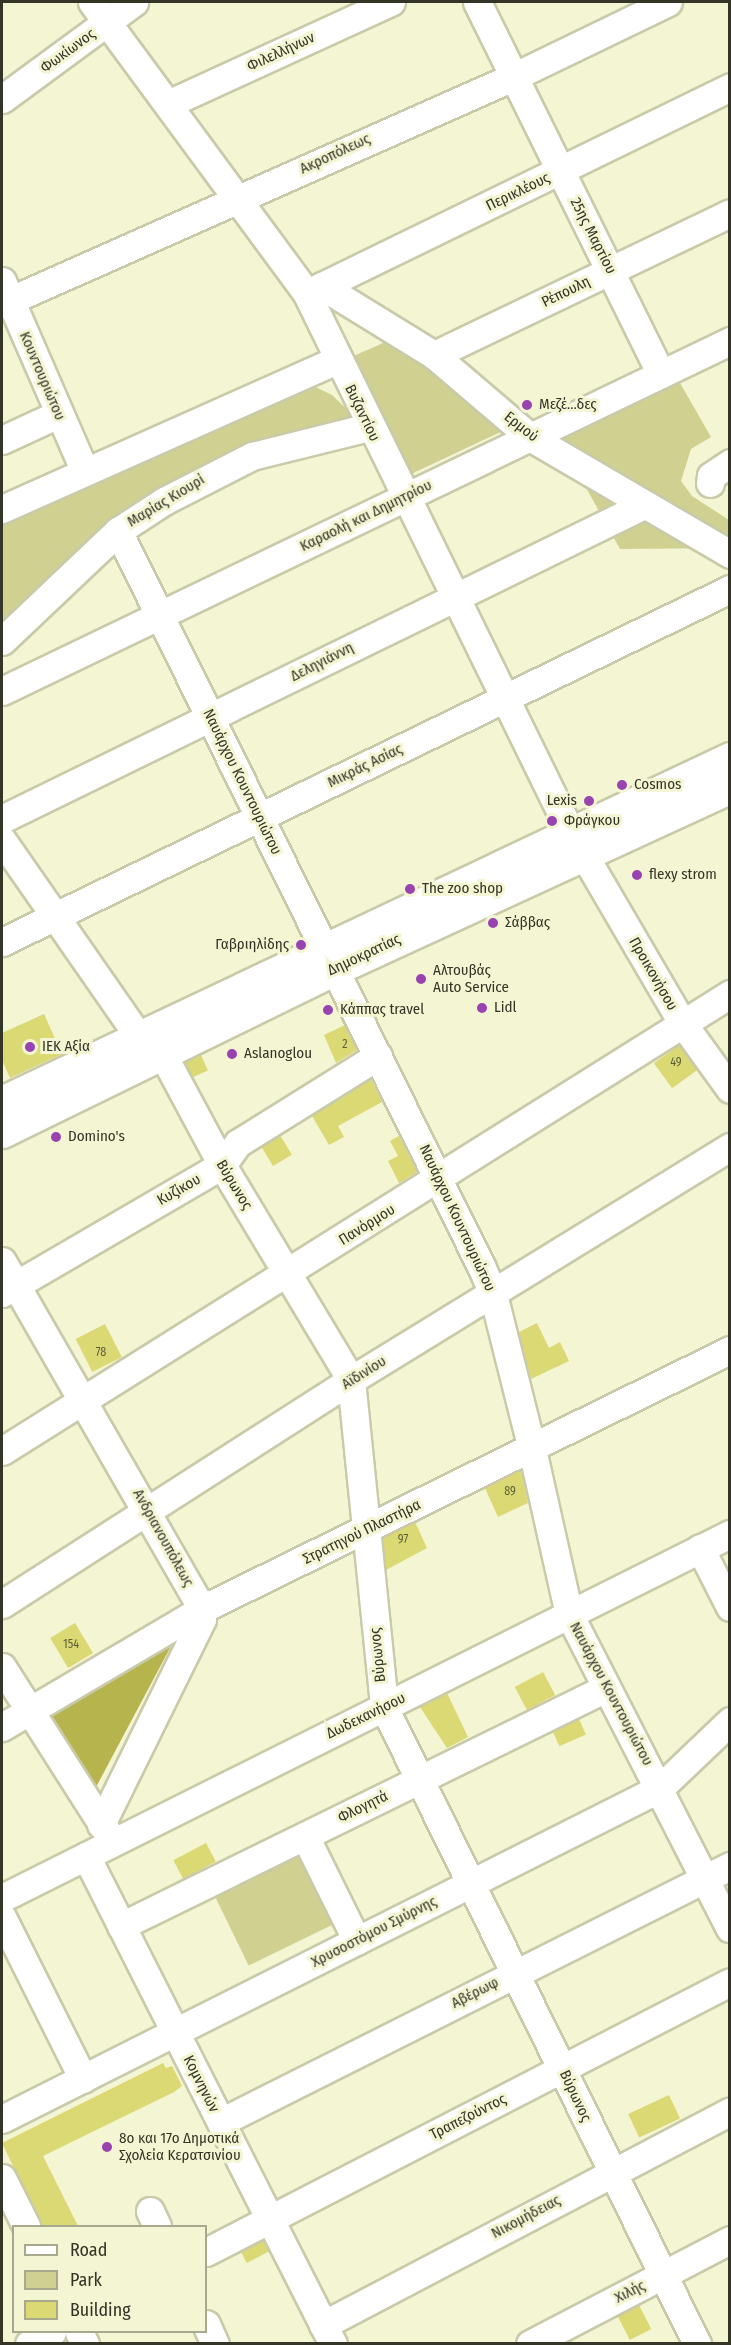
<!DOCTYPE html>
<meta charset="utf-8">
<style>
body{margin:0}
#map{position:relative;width:731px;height:2345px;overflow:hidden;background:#f4f5d3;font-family:"Fira Sans Condensed",sans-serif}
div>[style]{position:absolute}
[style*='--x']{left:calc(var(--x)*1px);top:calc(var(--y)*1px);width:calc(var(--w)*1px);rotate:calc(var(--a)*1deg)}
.green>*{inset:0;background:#d0d191;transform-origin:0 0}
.forest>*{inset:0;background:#b5b44d}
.building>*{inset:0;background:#dad973;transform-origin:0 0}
.roads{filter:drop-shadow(2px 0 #c9caa9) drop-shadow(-2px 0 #c9caa9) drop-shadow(0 2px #c9caa9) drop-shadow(0 -2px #c9caa9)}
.minor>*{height:27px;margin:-13.5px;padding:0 13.5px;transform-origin:13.5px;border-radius:13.5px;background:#fff}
.major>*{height:33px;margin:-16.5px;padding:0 16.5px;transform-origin:16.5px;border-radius:16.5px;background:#fff}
.dots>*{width:16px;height:16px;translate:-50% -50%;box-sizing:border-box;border:3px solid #f4f5d3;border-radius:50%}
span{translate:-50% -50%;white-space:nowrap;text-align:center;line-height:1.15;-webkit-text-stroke:6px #f4f5d3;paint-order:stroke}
.number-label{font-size:12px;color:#5e5d3a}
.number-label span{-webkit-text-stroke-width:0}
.street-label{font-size:15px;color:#343427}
.poi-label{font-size:15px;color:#343427}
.left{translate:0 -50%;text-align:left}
.right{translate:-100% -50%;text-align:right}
.frame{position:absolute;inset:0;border:3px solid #343427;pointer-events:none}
.legend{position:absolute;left:12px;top:2225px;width:195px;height:108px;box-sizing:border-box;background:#f4f5d3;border:2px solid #a7a88e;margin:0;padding:8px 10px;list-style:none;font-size:18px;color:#343427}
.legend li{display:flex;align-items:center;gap:12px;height:30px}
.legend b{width:30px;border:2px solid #a7a88e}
</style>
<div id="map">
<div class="green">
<i style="clip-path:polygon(390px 340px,506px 417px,509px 428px,407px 476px,349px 358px)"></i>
<i style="clip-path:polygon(672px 369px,711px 437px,691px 449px,681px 481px,692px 496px,729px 520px,729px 548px,620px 549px,559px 439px,578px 413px)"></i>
<i style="clip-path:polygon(303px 381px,332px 395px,356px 418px,185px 488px,2px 638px,2px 520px)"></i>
<i style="left:304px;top:1844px;width:85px;height:103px;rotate:64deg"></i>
</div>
<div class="forest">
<i style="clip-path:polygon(178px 1633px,95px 1789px,48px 1712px)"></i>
</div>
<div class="building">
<i style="clip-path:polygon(44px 1014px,62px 1054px,10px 1078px,2px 1060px,2px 1033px)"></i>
<i style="clip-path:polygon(345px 1025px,357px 1050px,336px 1063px,324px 1035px)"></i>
<i style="left:679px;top:1045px;width:31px;height:31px;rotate:54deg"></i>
<i style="left:201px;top:1055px;width:17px;height:18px;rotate:66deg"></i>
<i style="clip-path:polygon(371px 1079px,382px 1102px,338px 1126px,344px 1137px,329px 1145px,312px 1116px)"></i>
<i style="left:280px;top:1135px;width:23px;height:22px;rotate:59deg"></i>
<i style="clip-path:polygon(399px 1136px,417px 1172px,399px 1183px,388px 1161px,398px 1156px,390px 1141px)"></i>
<i style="clip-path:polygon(537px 1323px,549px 1348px,560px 1342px,569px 1361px,531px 1379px,519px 1332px)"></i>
<i style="left:105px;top:1324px;width:37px;height:33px;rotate:63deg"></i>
<i style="clip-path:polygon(521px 1470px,528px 1503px,498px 1517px,485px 1488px)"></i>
<i style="clip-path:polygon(415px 1522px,427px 1548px,386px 1570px,383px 1538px)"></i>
<i style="left:75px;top:1623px;width:35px;height:29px;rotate:59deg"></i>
<i style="left:543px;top:1672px;width:26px;height:32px;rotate:62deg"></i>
<i style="clip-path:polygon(447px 1693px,468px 1737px,447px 1748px,420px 1707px)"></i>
<i style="left:579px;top:1719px;width:17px;height:29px;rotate:66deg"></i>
<i style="left:206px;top:1843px;width:21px;height:37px;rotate:62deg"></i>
<i style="clip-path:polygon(163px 2063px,166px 2068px,172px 2066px,182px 2086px,174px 2092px,43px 2156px,78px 2226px,42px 2226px,2px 2143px)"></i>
<i style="left:669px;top:2095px;width:26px;height:45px;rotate:65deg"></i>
<i style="left:263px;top:2240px;width:13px;height:25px;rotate:63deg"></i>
<i style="left:639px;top:2305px;width:27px;height:24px;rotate:63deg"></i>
</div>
<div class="roads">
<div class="minor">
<i style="--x:92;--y:2;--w:363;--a:53.6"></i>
<i style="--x:307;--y:294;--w:598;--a:63.91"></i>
<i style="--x:570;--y:831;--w:224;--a:59.7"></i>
<i style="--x:683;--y:1024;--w:80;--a:54.1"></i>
<i style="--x:477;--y:2;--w:415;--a:63.7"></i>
<i style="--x:2;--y:99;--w:164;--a:-36.3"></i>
<i style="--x:170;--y:103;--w:243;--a:-24.6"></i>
<i style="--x:2;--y:281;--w:206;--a:66.5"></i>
<i style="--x:322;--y:286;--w:132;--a:31.6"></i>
<i style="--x:434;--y:355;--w:126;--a:40.5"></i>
<i style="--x:530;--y:437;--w:232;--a:30.3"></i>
<i style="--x:310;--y:292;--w:467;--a:-26"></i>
<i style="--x:2;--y:304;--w:559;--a:-23.95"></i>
<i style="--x:513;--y:77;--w:172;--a:-25.8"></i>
<i style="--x:434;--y:355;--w:328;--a:-25.6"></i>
<i style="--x:2;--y:440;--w:62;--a:-24.9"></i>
<i style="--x:710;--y:483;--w:7;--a:-82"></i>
<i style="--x:711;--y:476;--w:23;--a:-34"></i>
<i style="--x:2;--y:509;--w:366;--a:-24"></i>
<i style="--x:118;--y:531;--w:822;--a:63.72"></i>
<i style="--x:482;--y:1268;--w:28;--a:67"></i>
<i style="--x:493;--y:1294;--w:160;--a:75.9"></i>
<i style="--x:532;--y:1449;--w:169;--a:77.4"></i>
<i style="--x:569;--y:1614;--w:353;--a:62.9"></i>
<i style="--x:2;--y:641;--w:160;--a:-43.5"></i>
<i style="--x:118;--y:531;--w:55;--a:-33.1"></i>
<i style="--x:164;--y:501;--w:99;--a:-27.1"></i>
<i style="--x:252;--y:456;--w:121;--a:-13.9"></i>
<i style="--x:2;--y:691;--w:808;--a:-25.68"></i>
<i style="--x:2;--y:819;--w:712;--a:-26.06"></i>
<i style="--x:2;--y:840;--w:240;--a:55.2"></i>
<i style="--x:2;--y:942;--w:809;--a:-25.87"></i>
<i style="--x:162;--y:1053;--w:127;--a:61.8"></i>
<i style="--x:222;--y:1165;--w:251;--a:59"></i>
<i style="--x:351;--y:1380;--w:329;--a:84.2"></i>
<i style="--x:384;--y:1707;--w:710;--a:63.83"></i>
<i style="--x:2;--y:1261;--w:401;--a:60.1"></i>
<i style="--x:202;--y:1609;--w:10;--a:90"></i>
<i style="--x:202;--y:1619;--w:229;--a:116.2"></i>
<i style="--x:2;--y:1293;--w:255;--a:-30.2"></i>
<i style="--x:222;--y:1165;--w:27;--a:-54"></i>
<i style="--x:238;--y:1143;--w:165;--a:-31.9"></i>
<i style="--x:2;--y:1451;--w:860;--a:-32.12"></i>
<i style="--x:700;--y:1548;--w:66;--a:63"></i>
<i style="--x:2;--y:1604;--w:415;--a:-32.7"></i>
<i style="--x:351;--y:1380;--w:445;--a:-31.6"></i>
<i style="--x:2;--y:1667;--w:199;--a:57.5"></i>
<i style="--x:2;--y:1727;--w:232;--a:-30.5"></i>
<i style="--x:202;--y:1609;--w:588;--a:-26.13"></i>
<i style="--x:305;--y:1836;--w:117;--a:63.7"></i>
<i style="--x:86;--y:1856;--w:547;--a:63.15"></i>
<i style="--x:2;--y:1898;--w:814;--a:-26.57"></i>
<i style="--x:2;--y:1917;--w:181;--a:63.4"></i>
<i style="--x:121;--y:1926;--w:540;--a:-26.14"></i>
<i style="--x:2;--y:2119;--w:737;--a:-26.7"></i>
<i style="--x:660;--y:1788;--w:97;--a:-43.7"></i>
<i style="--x:221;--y:2122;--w:570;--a:-26.7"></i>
<i style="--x:2;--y:2178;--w:54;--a:63.4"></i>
<i style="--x:150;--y:2211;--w:17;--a:65"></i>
<i style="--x:206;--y:2252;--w:589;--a:-27.26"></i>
<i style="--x:206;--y:2324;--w:22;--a:66"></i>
<i style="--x:323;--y:2325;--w:460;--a:-27.7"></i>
<i style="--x:79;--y:2332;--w:13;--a:63"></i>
<i style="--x:29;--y:2344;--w:26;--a:-28"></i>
<i style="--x:530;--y:2344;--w:225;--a:-27.5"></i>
</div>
<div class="major">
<i style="--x:2;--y:1103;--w:805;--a:-25.29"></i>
<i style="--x:2;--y:1131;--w:369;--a:-26.1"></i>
<i style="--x:333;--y:969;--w:437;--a:-24.7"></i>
</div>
</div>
<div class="dots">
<i style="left:527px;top:405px;background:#9943b1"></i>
<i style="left:622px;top:785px;background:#9943b1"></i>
<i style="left:589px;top:801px;background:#9943b1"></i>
<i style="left:552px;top:821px;background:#9943b1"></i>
<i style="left:637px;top:875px;background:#9943b1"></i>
<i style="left:410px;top:889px;background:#9943b1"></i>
<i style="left:493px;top:923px;background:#9943b1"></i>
<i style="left:301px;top:945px;background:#9943b1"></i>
<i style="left:421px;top:979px;background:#9943b1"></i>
<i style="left:482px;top:1008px;background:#9943b1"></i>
<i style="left:328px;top:1010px;background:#9943b1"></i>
<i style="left:30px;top:1047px;background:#9943b1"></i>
<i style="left:232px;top:1054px;background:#9943b1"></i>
<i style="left:56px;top:1137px;background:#9943b1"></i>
<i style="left:107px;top:2147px;background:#9943b1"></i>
</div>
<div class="number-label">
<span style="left:345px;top:1045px">2</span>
<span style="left:676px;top:1063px">49</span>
<span style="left:101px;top:1353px">78</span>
<span style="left:510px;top:1492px">89</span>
<span style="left:403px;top:1540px">97</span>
<span style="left:71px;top:1645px">154</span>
</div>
<div class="street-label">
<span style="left:68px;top:51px;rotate:-36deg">Φωκίωνος</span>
<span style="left:281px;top:52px;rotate:-25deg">Φιλελλήνων</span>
<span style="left:335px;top:154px;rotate:-25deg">Ακροπόλεως</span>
<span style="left:518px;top:192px;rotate:-26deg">Περικλέους</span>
<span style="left:593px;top:236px;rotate:63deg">25ης Μαρτίου</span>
<span style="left:566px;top:292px;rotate:-26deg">Ρέπουλη</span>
<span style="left:42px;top:376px;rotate:67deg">Κουντουριώτου</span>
<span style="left:362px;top:413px;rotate:64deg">Βυζαντίου</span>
<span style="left:521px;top:427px;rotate:38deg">Ερμού</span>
<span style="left:166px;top:501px;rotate:-31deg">Μαρίας Κιουρί</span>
<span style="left:366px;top:516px;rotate:-26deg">Καραολή και Δημητρίου</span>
<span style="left:322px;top:662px;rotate:-27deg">Δεληγιάννη</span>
<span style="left:365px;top:766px;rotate:-26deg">Μικράς Ασίας</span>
<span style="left:242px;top:782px;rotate:64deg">Ναυάρχου Κουντουριώτου</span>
<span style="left:364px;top:955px;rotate:-25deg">Δημοκρατίας</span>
<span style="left:653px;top:974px;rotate:60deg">Προικονήσου</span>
<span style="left:234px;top:1185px;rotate:59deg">Βύρωνος</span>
<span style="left:179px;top:1190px;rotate:-30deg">Κυζίκου</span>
<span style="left:457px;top:1218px;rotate:65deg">Ναυάρχου Κουντουριώτου</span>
<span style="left:367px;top:1225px;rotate:-32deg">Πανόρμου</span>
<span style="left:364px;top:1373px;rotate:-32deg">Αϊδινίου</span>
<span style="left:362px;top:1532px;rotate:-26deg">Στρατηγού Πλαστήρα</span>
<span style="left:163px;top:1538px;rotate:61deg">Ανδριανουπόλεως</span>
<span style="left:378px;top:1655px;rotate:-96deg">Βύρωνος</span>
<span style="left:611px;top:1694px;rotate:62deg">Ναυάρχου Κουντουριώτου</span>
<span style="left:366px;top:1716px;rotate:-26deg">Δωδεκανήσου</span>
<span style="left:363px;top:1807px;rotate:-26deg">Φλογητά</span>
<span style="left:374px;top:1932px;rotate:-27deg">Χρυσοστόμου Σμύρνης</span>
<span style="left:475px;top:1993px;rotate:-27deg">Αβέρωφ</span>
<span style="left:201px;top:2084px;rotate:63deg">Κομνηνών</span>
<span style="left:575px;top:2096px;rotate:65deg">Βύρωνος</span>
<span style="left:468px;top:2117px;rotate:-27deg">Τραπεζούντος</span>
<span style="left:526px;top:2217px;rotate:-28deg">Νικομήδειας</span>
<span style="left:630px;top:2292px;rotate:-27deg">Χιλής</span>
</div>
<div class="poi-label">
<span class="left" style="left:539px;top:405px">Μεζέ...δες</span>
<span class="left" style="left:634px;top:785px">Cosmos</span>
<span class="right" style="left:577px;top:801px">Lexis</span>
<span class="left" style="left:564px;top:821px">Φράγκου</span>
<span class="left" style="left:649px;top:875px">flexy strom</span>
<span class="left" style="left:422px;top:889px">The zoo shop</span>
<span class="left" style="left:505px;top:923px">Σάββας</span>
<span class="right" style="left:289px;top:945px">Γαβριηλίδης</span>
<span class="left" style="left:433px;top:979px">Αλτουβάς<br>Auto Service</span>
<span class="left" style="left:494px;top:1008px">Lidl</span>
<span class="left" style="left:340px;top:1010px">Κάππας travel</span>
<span class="left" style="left:42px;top:1047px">ΙΕΚ Αξία</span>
<span class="left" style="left:244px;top:1054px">Aslanoglou</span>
<span class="left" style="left:68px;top:1137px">Domino's</span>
<span class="left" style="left:119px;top:2147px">8ο και 17ο Δημοτικά<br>Σχολεία Κερατσινίου</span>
</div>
<div class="frame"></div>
<ul class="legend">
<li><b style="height:8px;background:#fff"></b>Road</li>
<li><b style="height:16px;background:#d0d191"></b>Park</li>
<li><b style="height:16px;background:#dad973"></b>Building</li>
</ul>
</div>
